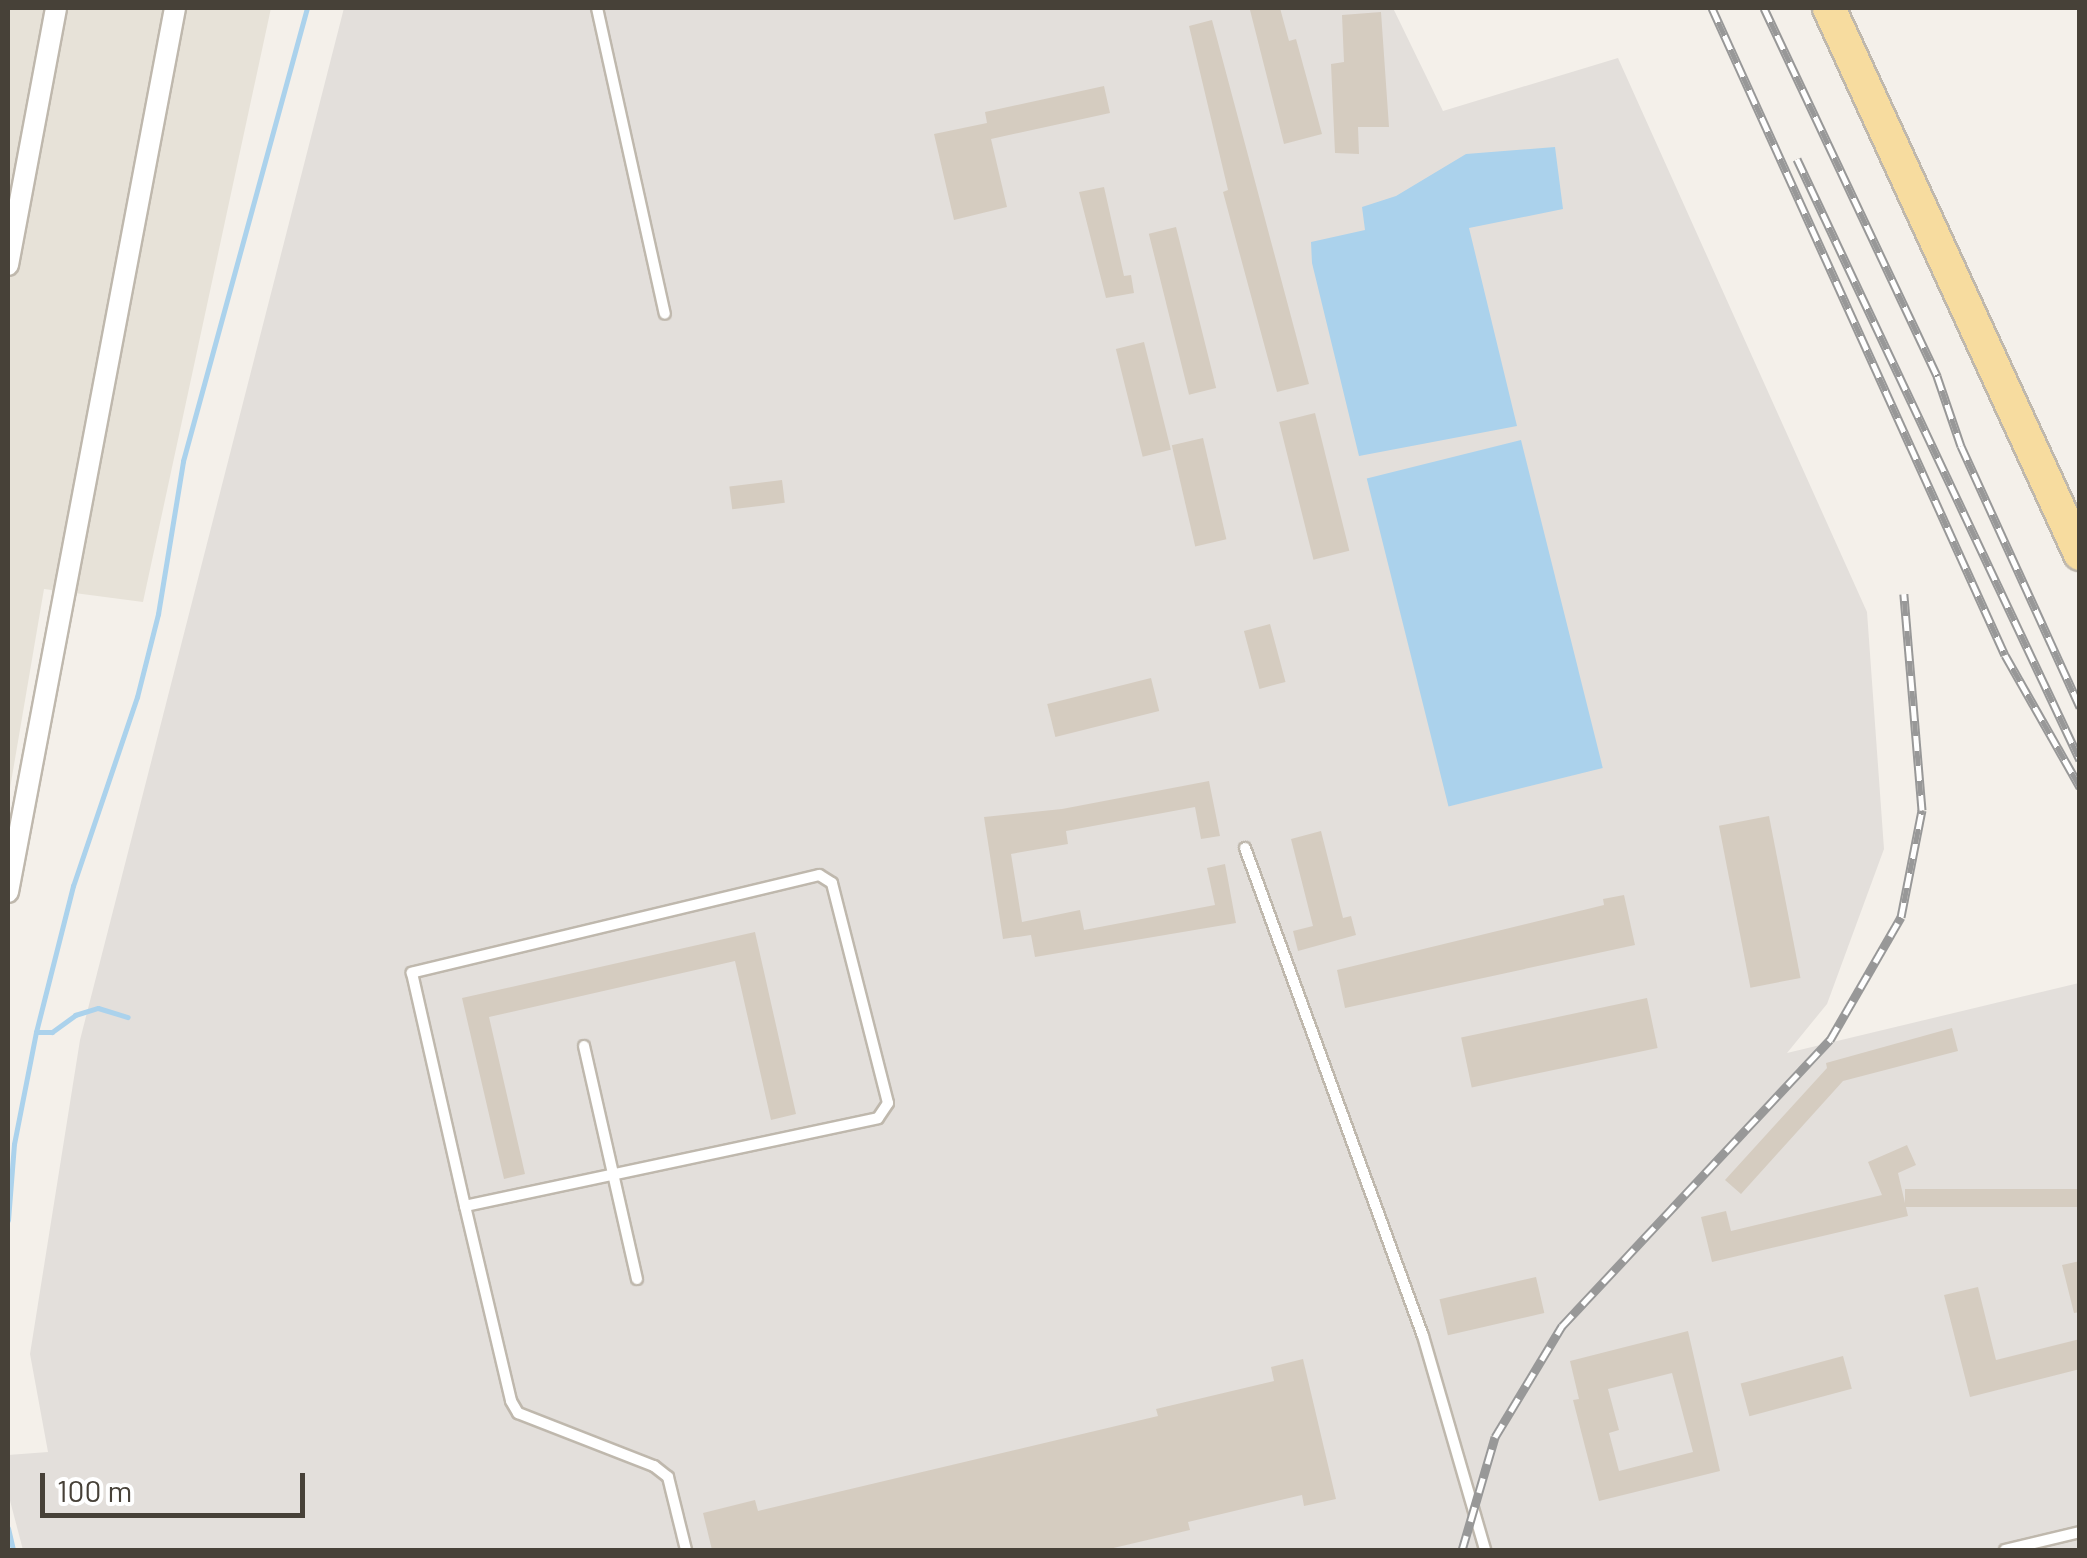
<!DOCTYPE html>
<style>
body{margin:0}
#map{position:relative;width:2087px;height:1558px;overflow:hidden;background:#f4f0ea;font-family:Barlow,sans-serif}
div>[style]{position:absolute}
[style*='--x']{left:calc(var(--x)*1px);top:calc(var(--y)*1px);width:calc(var(--w)*1px);rotate:calc(var(--a)*1deg)}
.residential>*{inset:0;background:#e7e2d8}
.industrial>*{inset:0;background:#e3dfdb}
.water>*{inset:0;background:#abd2ec;transform-origin:0 0}
.stream>*{height:5px;margin:-2.5px;padding:0 2.5px;transform-origin:2.5px;border-radius:2.5px;background:#abd2ec}
.building>*{inset:0;background:#d5ccc0;transform-origin:0 0}
.roads{filter:drop-shadow(2px 0 #bfb8ad) drop-shadow(-2px 0 #bfb8ad) drop-shadow(0 2px #bfb8ad) drop-shadow(0 -2px #bfb8ad)}
.lane>*{height:10px;margin:-5px;padding:0 5px;transform-origin:5px;border-radius:5px;background:#fff}
.street>*{height:20px;margin:-10px;padding:0 10px;transform-origin:10px;border-radius:10px;background:#fff}
.primary>*{height:32px;margin:-16px;padding:0 16px;transform-origin:16px;border-radius:16px;background:#f7dc9f}
.rail>*{height:9px;margin-top:-4.5px;transform-origin:0;background:repeating-linear-gradient(90deg,#fff 0 15px,#989898 0 30px);box-sizing:border-box;border-block:2px solid #989898}
span{translate:-50% -50%;white-space:nowrap;text-align:center;line-height:1.15;-webkit-text-stroke:8px #fff;paint-order:stroke}
.frame{position:absolute;inset:0;border:10px solid #474138;pointer-events:none}
.scale{position:absolute;left:40px;top:1473px;width:265px;height:45px;box-sizing:border-box;border:5px solid #474138;border-top:0;padding-left:12px;font-size:30px;line-height:35px;white-space:nowrap;color:#474138;-webkit-text-stroke:8px #fff;paint-order:stroke}
</style>
<div id="map">
<div class="residential">
<i style="clip-path:polygon(8px 8px,271px 8px,143px 602px,44px 589px,8px 800px)"></i>
</div>
<div class="industrial">
<i style="clip-path:polygon(344px 8px,1393px 8px,1443px 111px,1618px 58px,1867px 612px,1884px 849px,1827px 1004px,1787px 1053px,2079px 983px,2079px 1550px,23px 1550px,8px 1493px,8px 1455px,48px 1452px,30px 1354px,80px 1040px)"></i>
</div>
<div class="water">
<i style="clip-path:polygon(1555px 147px,1563px 209px,1469px 228px,1517px 426px,1359px 456px,1312px 263px,1311px 242px,1365px 230px,1362px 207px,1396px 196px,1466px 154px)"></i>
<i style="left:1521px;top:440px;width:338px;height:159px;rotate:76deg"></i>
</div>
<div class="stream">
<i style="--x:36;--y:1032;--w:16;--a:0"></i>
<i style="--x:52;--y:1032;--w:29;--a:-36"></i>
<i style="--x:75;--y:1015;--w:24;--a:-17"></i>
<i style="--x:98;--y:1008;--w:31;--a:17"></i>
<i style="--x:8;--y:1220;--w:76;--a:-85.5"></i>
<i style="--x:14;--y:1144;--w:114;--a:-78.9"></i>
<i style="--x:36;--y:1032;--w:151;--a:-75.8"></i>
<i style="--x:73;--y:886;--w:200;--a:-71.3"></i>
<i style="--x:137;--y:697;--w:86;--a:-75.8"></i>
<i style="--x:158;--y:614;--w:155;--a:-80.7"></i>
<i style="--x:183;--y:461;--w:470;--a:-74.7"></i>
<i style="--x:8;--y:1528;--w:23;--a:77"></i>
</div>
<div class="building">
<i style="clip-path:polygon(1260px 8px,1280px 8px,1289px 41px,1296px 39px,1322px 134px,1284px 144px,1250px 10px)"></i>
<i style="clip-path:polygon(1381px 12px,1389px 127px,1358px 127px,1359px 154px,1335px 153px,1331px 64px,1344px 62px,1342px 15px)"></i>
<i style="clip-path:polygon(1212px 20px,1309px 384px,1277px 392px,1223px 192px,1228px 190px,1189px 26px)"></i>
<i style="clip-path:polygon(1104px 86px,1110px 113px,991px 139px,1007px 207px,954px 220px,934px 134px,987px 123px,985px 112px)"></i>
<i style="clip-path:polygon(1104px 187px,1124px 276px,1131px 275px,1134px 293px,1106px 298px,1079px 192px)"></i>
<i style="left:1176px;top:227px;width:166px;height:28px;rotate:76deg"></i>
<i style="left:1144px;top:342px;width:111px;height:29px;rotate:76deg"></i>
<i style="left:1315px;top:413px;width:142px;height:37px;rotate:76deg"></i>
<i style="left:1203px;top:438px;width:104px;height:32px;rotate:77deg"></i>
<i style="left:782px;top:480px;width:23px;height:53px;rotate:83deg"></i>
<i style="left:1270px;top:624px;width:60px;height:27px;rotate:75deg"></i>
<i style="left:1151px;top:678px;width:34px;height:107px;rotate:76deg"></i>
<i style="clip-path:polygon(1209px 781px,1220px 836px,1201px 839px,1195px 807px,1066px 831px,1068px 844px,1011px 854px,1022px 922px,1080px 910px,1084px 930px,1215px 905px,1207px 868px,1225px 864px,1236px 923px,1035px 957px,1031px 935px,1003px 939px,984px 817px,1062px 809px)"></i>
<i style="left:1769px;top:816px;width:165px;height:51px;rotate:79deg"></i>
<i style="clip-path:polygon(1321px 831px,1343px 918px,1351px 916px,1356px 935px,1298px 951px,1293px 931px,1313px 926px,1291px 839px)"></i>
<i style="clip-path:polygon(1624px 895px,1635px 945px,1345px 1008px,1337px 970px,1604px 905px,1603px 899px)"></i>
<i style="clip-path:polygon(755px 932px,796px 1114px,771px 1120px,735px 961px,489px 1017px,525px 1174px,504px 1179px,462px 998px)"></i>
<i style="left:1647px;top:998px;width:51px;height:190px;rotate:78deg"></i>
<i style="clip-path:polygon(1952px 1028px,1958px 1051px,1843px 1081px,1741px 1194px,1725px 1180px,1827px 1068px,1826px 1063px)"></i>
<i style="clip-path:polygon(1907px 1145px,1916px 1165px,1898px 1173px,1908px 1216px,1712px 1262px,1701px 1217px,1726px 1211px,1731px 1231px,1882px 1195px,1868px 1162px)"></i>
<i style="left:2080px;top:1189px;width:18px;height:175px;rotate:90deg"></i>
<i style="clip-path:polygon(2080px 1261px,2080px 1312px,2074px 1313px,2062px 1265px)"></i>
<i style="left:1536px;top:1277px;width:37px;height:99px;rotate:77deg"></i>
<i style="clip-path:polygon(1978px 1287px,1996px 1360px,2080px 1339px,2080px 1369px,1970px 1397px,1944px 1295px)"></i>
<i style="clip-path:polygon(evenodd,1688px 1331px,1720px 1471px,1599px 1501px,1573px 1400px,1579px 1399px,1570px 1361px,1688px 1331px,1672px 1373px,1693px 1452px,1619px 1471px,1609px 1433px,1619px 1430px,1608px 1389px,1672px 1373px)"></i>
<i style="left:1843px;top:1356px;width:34px;height:106px;rotate:75deg"></i>
<i style="clip-path:polygon(1303px 1359px,1336px 1499px,1304px 1506px,1302px 1495px,1188px 1522px,1190px 1530px,1105px 1550px,712px 1550px,703px 1513px,755px 1500px,758px 1511px,1158px 1416px,1156px 1409px,1274px 1381px,1271px 1367px)"></i>
</div>
<div class="roads">
<div class="lane">
<i style="--x:597;--y:8;--w:313;--a:77.5"></i>
<i style="--x:1245;--y:848;--w:519;--a:69.96"></i>
<i style="--x:1423;--y:1336;--w:223;--a:73.8"></i>
<i style="--x:584;--y:1046;--w:239;--a:77.2"></i>
<i style="--x:465;--y:1206;--w:422;--a:-12"></i>
<i style="--x:878;--y:1118;--w:18;--a:-56"></i>
<i style="--x:888;--y:1103;--w:227;--a:-104.3"></i>
<i style="--x:832;--y:883;--w:15;--a:-148"></i>
<i style="--x:819;--y:875;--w:419;--a:166.5"></i>
<i style="--x:412;--y:973;--w:239;--a:77.2"></i>
<i style="--x:465;--y:1206;--w:200;--a:76.7"></i>
<i style="--x:511;--y:1401;--w:14;--a:60"></i>
<i style="--x:518;--y:1413;--w:146;--a:21.3"></i>
<i style="--x:654;--y:1466;--w:18;--a:38"></i>
<i style="--x:668;--y:1477;--w:75;--a:76.1"></i>
<i style="--x:2005;--y:1550;--w:77;--a:-13.5"></i>
</div>
<div class="street">
<i style="--x:8;--y:265;--w:261;--a:-79.4"></i>
<i style="--x:8;--y:892;--w:900;--a:-79.3"></i>
</div>
<div class="primary">
<i style="--x:1829;--y:8;--w:601;--a:65.31"></i>
</div>
</div>
<div class="rail">
<i style="--x:1712;--y:8;--w:710;--a:65.64"></i>
<i style="--x:2005;--y:655;--w:152;--a:60.4"></i>
<i style="--x:1764;--y:8;--w:407;--a:64.8"></i>
<i style="--x:1937;--y:376;--w:74;--a:71.1"></i>
<i style="--x:1961;--y:446;--w:287;--a:65.5"></i>
<i style="--x:1797;--y:159;--w:664;--a:64.79"></i>
<i style="--x:1462;--y:1550;--w:118;--a:-73.7"></i>
<i style="--x:1495;--y:1437;--w:130;--a:-58.9"></i>
<i style="--x:1562;--y:1326;--w:392;--a:-46.9"></i>
<i style="--x:1830;--y:1040;--w:142;--a:-60"></i>
<i style="--x:1901;--y:917;--w:109;--a:-78.9"></i>
<i style="--x:1922;--y:810;--w:217;--a:-94.8"></i>
</div>
<div class="frame"></div>
<div class="scale">100 m</div>
</div>
